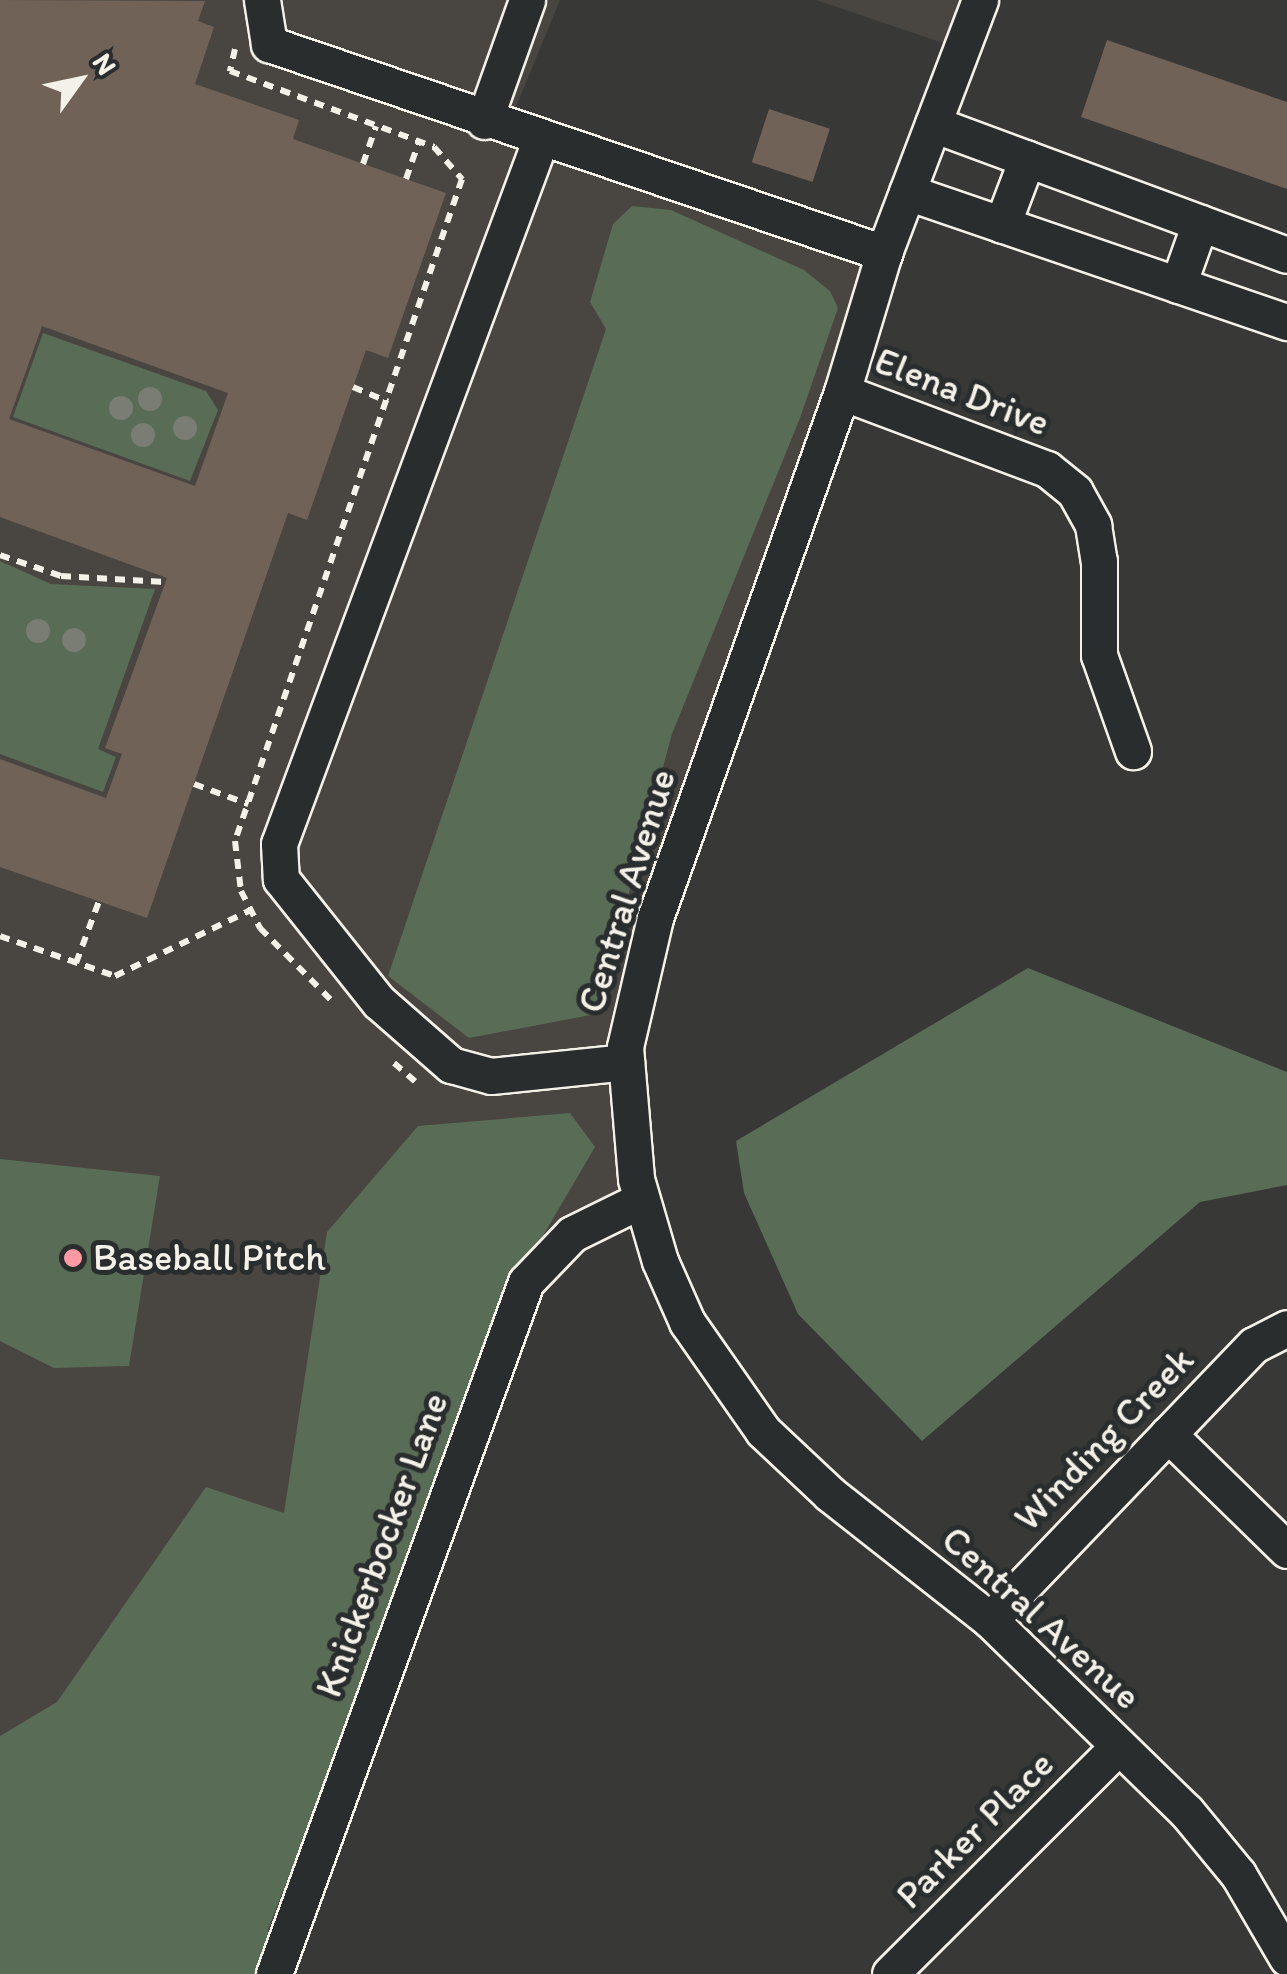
<!DOCTYPE html>
<style>
body{margin:0}
#map{position:relative;width:1287px;height:1974px;overflow:hidden;background:#383836;font-family:Itim,sans-serif}
div>[style]{position:absolute}
[style*='--x']{left:calc(var(--x)*1px);top:calc(var(--y)*1px);width:calc(var(--w)*1px);rotate:calc(var(--a)*1deg)}
.built>*{inset:0;background:#494540}
.green>*{inset:0;background:#596c56}
.building>*{inset:0;background:#716258;transform-origin:0 0}
.path>*{height:6px;margin-top:-3px;transform-origin:0;background:repeating-linear-gradient(90deg,#f4f1e8 0 10px,transparent 0 18px)}
.roads{filter:drop-shadow(2px 0 #f4f1e8) drop-shadow(-2px 0 #f4f1e8) drop-shadow(0 2px #f4f1e8) drop-shadow(0 -2px #f4f1e8)}
.minor>*{height:35px;margin:-17.5px;padding:0 17.5px;transform-origin:17.5px;border-radius:17.5px;background:#2a2d2e}
.trees>*{width:24px;height:24px;margin:-12px;border-radius:50%;background:#797d74}
.dots>*{width:28px;height:28px;translate:-50% -50%;box-sizing:border-box;border:5px solid #2a2d2e;border-radius:50%}
span{translate:-50% -50%;white-space:nowrap;text-align:center;line-height:1.15;-webkit-text-stroke:10px #2a2d2e;paint-order:stroke}
.street-label{font-size:38px;color:#f4f1e8}
.poi-label{font-size:38px;color:#f4f1e8}
.left{translate:0 -50%;text-align:left}
.north{position:absolute;left:30px;top:30px;width:100px;height:100px;-webkit-text-stroke:8px #2a2d2e;paint-order:stroke;rotate:57deg;font-size:28px;font-weight:700;line-height:40px;text-align:center;color:#f4f1e8}
.north::after{content:'';display:block;margin:auto;width:35px;height:45px;background:#f4f1e8;clip-path:polygon(50% 0,100% 100%,50% 72%,0 100%)}
</style>
<div id="map">
<div class="built">
<i style="clip-path:polygon(0 0,560px 0,511px 119px,884px 253px,637px 982px,636px 1179px,548px 1254px,280px 1946px,0 1935px)"></i>
<i style="clip-path:polygon(816px 0,980px 0,961px 49px)"></i>
</div>
<div class="green">
<i style="clip-path:polygon(632px 206px,671px 210px,804px 270px,830px 291px,838px 308px,800px 418px,672px 734px,596px 1014px,469px 1038px,388px 976px,606px 329px,590px 302px,613px 224px)"></i>
<i style="clip-path:polygon(43px 333px,206px 391px,218px 410px,190px 481px,13px 417px)"></i>
<i style="clip-path:polygon(0 561px,51px 584px,155px 589px,98px 749px,116px 757px,103px 792px,0 754px)"></i>
<i style="clip-path:polygon(1028px 968px,1287px 1072px,1287px 1185px,1200px 1202px,922px 1441px,798px 1314px,744px 1193px,736px 1141px)"></i>
<i style="clip-path:polygon(570px 1113px,595px 1147px,544px 1234px,268px 1929px,266px 1974px,0 1974px,0 1736px,57px 1702px,206px 1487px,284px 1513px,327px 1232px,418px 1126px)"></i>
<i style="clip-path:polygon(0 1159px,160px 1176px,129px 1366px,54px 1368px,0 1341px)"></i>
</div>
<div class="building">
<i style="clip-path:polygon(evenodd,0 0,205px 1px,198px 21px,214px 27px,195px 84px,299px 120px,293px 139px,446px 193px,388px 358px,366px 350px,307px 520px,288px 513px,147px 918px,0 867px,0 759px,106px 798px,122px 754px,105px 748px,167px 578px,0 517px,0 0,42px 326px,228px 393px,195px 486px,9px 419px,42px 326px)"></i>
<i style="clip-path:polygon(1107px 40px,1287px 102px,1287px 189px,1081px 117px)"></i>
<i style="left:769px;top:109px;width:64px;height:56px;rotate:18deg"></i>
</div>
<div class="path">
<i style="--x:235;--y:49;--w:23;--a:103"></i>
<i style="--x:230;--y:71;--w:218;--a:20.4"></i>
<i style="--x:434;--y:147;--w:43;--a:48.8"></i>
<i style="--x:462;--y:179;--w:700;--a:108.93"></i>
<i style="--x:235;--y:841;--w:50;--a:83.2"></i>
<i style="--x:241;--y:891;--w:42;--a:62.8"></i>
<i style="--x:260;--y:928;--w:103;--a:45.4"></i>
<i style="--x:363;--y:164;--w:40;--a:-71.1"></i>
<i style="--x:406;--y:179;--w:39;--a:-71"></i>
<i style="--x:353;--y:387;--w:38;--a:23"></i>
<i style="--x:0;--y:555;--w:65;--a:19"></i>
<i style="--x:61;--y:576;--w:104;--a:3.3"></i>
<i style="--x:194;--y:784;--w:58;--a:20.3"></i>
<i style="--x:0;--y:936;--w:122;--a:19.2"></i>
<i style="--x:115;--y:976;--w:151;--a:-25.9"></i>
<i style="--x:76;--y:963;--w:66;--a:-69.6"></i>
<i style="--x:394;--y:1063;--w:28;--a:41"></i>
</div>
<div class="roads">
<div class="minor">
<i style="--x:262;--y:0;--w:45;--a:81"></i>
<i style="--x:269;--y:44;--w:650;--a:18.77"></i>
<i style="--x:980;--y:0;--w:271;--a:110.8"></i>
<i style="--x:884;--y:253;--w:145;--a:106.8"></i>
<i style="--x:842;--y:392;--w:558;--a:109.57"></i>
<i style="--x:655;--y:918;--w:132;--a:103.1"></i>
<i style="--x:625;--y:1047;--w:132;--a:85.2"></i>
<i style="--x:636;--y:1179;--w:85;--a:73.7"></i>
<i style="--x:660;--y:1261;--w:67;--a:66.1"></i>
<i style="--x:687;--y:1322;--w:133;--a:55.1"></i>
<i style="--x:763;--y:1431;--w:92;--a:43.2"></i>
<i style="--x:830;--y:1494;--w:204;--a:38.2"></i>
<i style="--x:990;--y:1620;--w:274;--a:44.3"></i>
<i style="--x:1186;--y:1811;--w:82;--a:50.5"></i>
<i style="--x:1238;--y:1874;--w:97;--a:59.7"></i>
<i style="--x:484;--y:121;--w:128;--a:-70.4"></i>
<i style="--x:933;--y:124;--w:377;--a:20.3"></i>
<i style="--x:541;--y:138;--w:753;--a:110.36"></i>
<i style="--x:279;--y:844;--w:35;--a:87"></i>
<i style="--x:281;--y:879;--w:157;--a:51.5"></i>
<i style="--x:379;--y:1002;--w:96;--a:41.2"></i>
<i style="--x:451;--y:1065;--w:41;--a:15.4"></i>
<i style="--x:491;--y:1076;--w:136;--a:-5.9"></i>
<i style="--x:907;--y:192;--w:402;--a:18.9"></i>
<i style="--x:1002;--y:225;--w:71;--a:-69.3"></i>
<i style="--x:1178;--y:285;--w:66;--a:-70.5"></i>
<i style="--x:842;--y:392;--w:219;--a:20.6"></i>
<i style="--x:1047;--y:469;--w:36;--a:39"></i>
<i style="--x:1075;--y:492;--w:38;--a:61"></i>
<i style="--x:1093;--y:525;--w:36;--a:81"></i>
<i style="--x:1099;--y:561;--w:94;--a:90"></i>
<i style="--x:1099;--y:655;--w:102;--a:70.5"></i>
<i style="--x:1168;--y:1434;--w:166;--a:44.3"></i>
<i style="--x:990;--y:1620;--w:381;--a:-46.2"></i>
<i style="--x:1254;--y:1345;--w:37;--a:-27"></i>
<i style="--x:274;--y:1974;--w:736;--a:-69.99"></i>
<i style="--x:526;--y:1282;--w:66;--a:-46.2"></i>
<i style="--x:572;--y:1234;--w:77;--a:-26.2"></i>
<i style="--x:890;--y:1974;--w:323;--a:-44.9"></i>
</div>
</div>
<div class="trees">
<i style="left:150px;top:399px"></i>
<i style="left:121px;top:408px"></i>
<i style="left:185px;top:428px"></i>
<i style="left:143px;top:435px"></i>
<i style="left:38px;top:631px"></i>
<i style="left:74px;top:640px"></i>
</div>
<div class="dots">
<i style="left:73px;top:1258px;background:#ff9aa2"></i>
</div>
<div class="street-label">
<span style="left:962px;top:392px;rotate:21deg">Elena Drive</span>
<span style="left:627px;top:891px;rotate:-73deg">Central Avenue</span>
<span style="left:1104px;top:1439px;rotate:-46deg">Winding Creek</span>
<span style="left:382px;top:1545px;rotate:-70deg">Knickerbocker Lane</span>
<span style="left:1041px;top:1618px;rotate:42deg">Central Avenue</span>
<span style="left:975px;top:1830px;rotate:-45deg">Parker Place</span>
</div>
<div class="poi-label">
<span class="left" style="left:93px;top:1258px">Baseball Pitch</span>
</div>
<div class="north">N</div>
</div>
